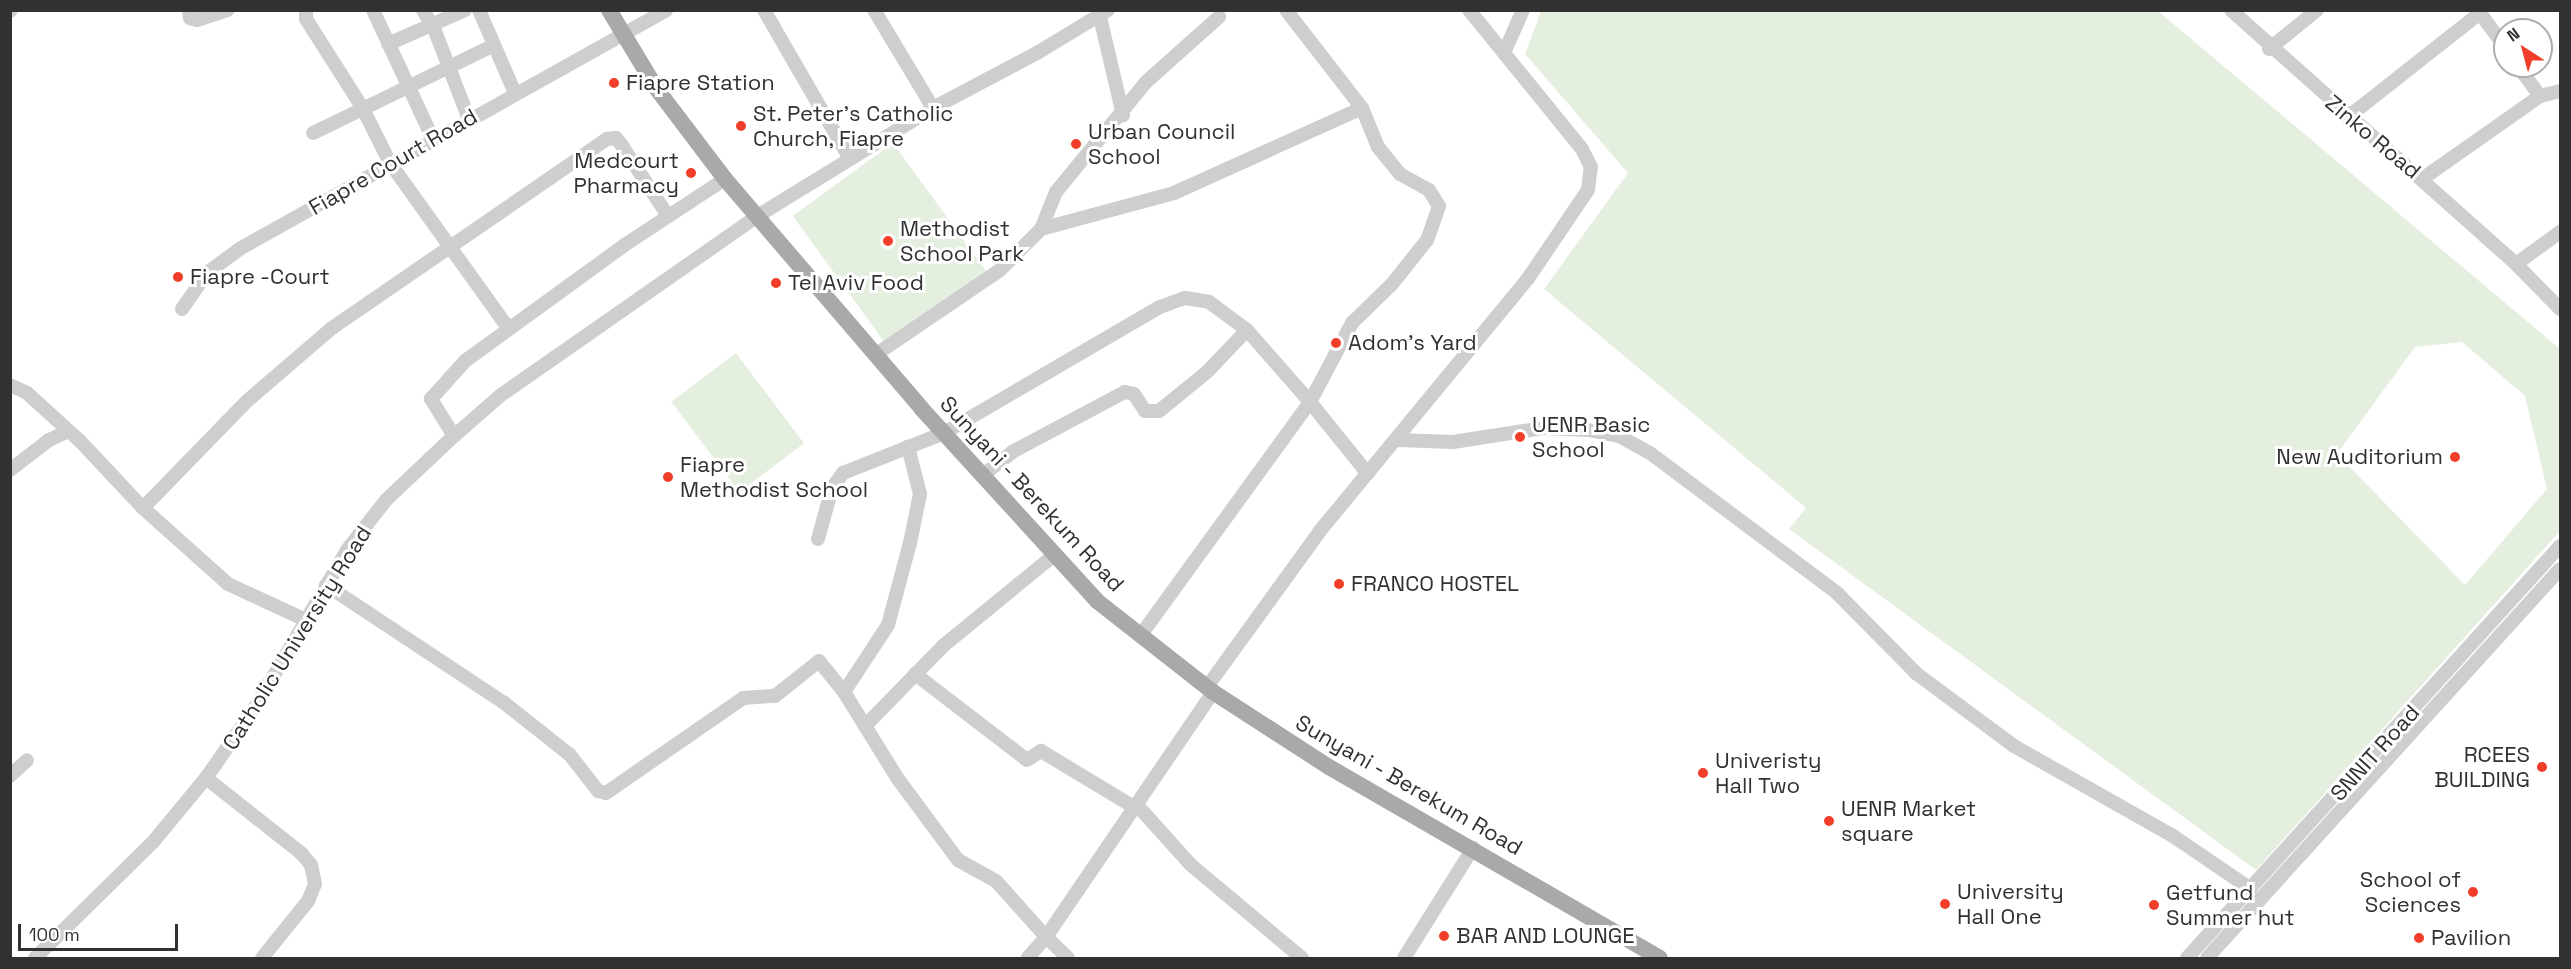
<!DOCTYPE html>
<style>
body{margin:0}
#map{position:relative;width:2571px;height:969px;overflow:hidden;background:#fff;font-family:"Space Grotesk",sans-serif}
div>[style]{position:absolute}
[style*='--x']{left:calc(var(--x)*1px);top:calc(var(--y)*1px);width:calc(var(--w)*1px);rotate:calc(var(--a)*1deg)}
.green>*{inset:0;background:#e5efdf;transform-origin:0 0}
.minor>*{height:14px;margin:-7px;padding:0 7px;transform-origin:7px;border-radius:7px;background:#cecece}
.major>*{height:16px;margin:-8px;padding:0 8px;transform-origin:8px;border-radius:8px;background:#a9a9a9}
.dots>*{width:16px;height:16px;translate:-50% -50%;box-sizing:border-box;border:3px solid #fff;border-radius:50%}
span{translate:-50% -50%;white-space:nowrap;text-align:center;line-height:1.15;-webkit-text-stroke:6px #fff;paint-order:stroke}
.poi-label{font-size:22px;color:#313131}
.left{translate:0 -50%;text-align:left}
.right{translate:-100% -50%;text-align:right}
.street-label{font-size:22px;color:#313131}
.frame{position:absolute;inset:0;border:12px solid #313131;pointer-events:none}
.north{position:absolute;left:2493px;top:18px;width:60px;height:60px;box-sizing:border-box;background:#fff;border:2px solid #adadad;border-radius:50%;rotate:324deg;font-size:16px;font-weight:700;line-height:24px;text-align:center;color:#313131}
.north::after{content:'';display:block;margin:auto;width:21px;height:27px;background:#f13e2a;clip-path:polygon(50% 0,100% 100%,50% 72%,0 100%)}
.scale{position:absolute;left:18px;top:924px;width:160px;height:27px;box-sizing:border-box;border:3px solid #313131;border-top:0;padding-left:8px;font-size:18px;line-height:21px;white-space:nowrap;color:#313131;-webkit-text-stroke:4px #fff;paint-order:stroke}
</style>
<div id="map">
<div class="green">
<i style="clip-path:polygon(evenodd,1541px 11px,2158px 11px,2560px 349px,2560px 531px,2256px 870px,1789px 529px,1806px 508px,1544px 289px,1628px 173px,1525px 54px,1541px 11px,2462px 342px,2525px 396px,2547px 489px,2465px 585px,2337px 454px,2415px 347px,2462px 342px)"></i>
<i style="left:893px;top:143px;width:160px;height:124px;rotate:54deg"></i>
<i style="left:736px;top:353px;width:113px;height:81px;rotate:53deg"></i>
</div>
<div class="minor">
<i style="--x:189;--y:10;--w:8;--a:83"></i>
<i style="--x:190;--y:18;--w:7;--a:16"></i>
<i style="--x:197;--y:20;--w:32;--a:-18"></i>
<i style="--x:306;--y:10;--w:9;--a:90"></i>
<i style="--x:306;--y:19;--w:104;--a:57.5"></i>
<i style="--x:362;--y:107;--w:63;--a:63.4"></i>
<i style="--x:390;--y:163;--w:204;--a:54.4"></i>
<i style="--x:373;--y:10;--w:142;--a:65.1"></i>
<i style="--x:423;--y:10;--w:24;--a:60"></i>
<i style="--x:435;--y:31;--w:94;--a:68.9"></i>
<i style="--x:479;--y:10;--w:90;--a:66.6"></i>
<i style="--x:764;--y:10;--w:172;--a:60"></i>
<i style="--x:1286;--y:10;--w:124;--a:52.2"></i>
<i style="--x:1362;--y:108;--w:42;--a:67.7"></i>
<i style="--x:1378;--y:147;--w:35;--a:51"></i>
<i style="--x:1400;--y:174;--w:33;--a:29"></i>
<i style="--x:1429;--y:190;--w:19;--a:58"></i>
<i style="--x:1439;--y:206;--w:36;--a:109"></i>
<i style="--x:1427;--y:240;--w:56;--a:128.5"></i>
<i style="--x:1392;--y:284;--w:56;--a:135.7"></i>
<i style="--x:1352;--y:323;--w:89;--a:118"></i>
<i style="--x:1310;--y:402;--w:92;--a:51.1"></i>
<i style="--x:2231;--y:10;--w:382;--a:41.7"></i>
<i style="--x:10;--y:11;--w:1;--a:-45"></i>
<i style="--x:1100;--y:17;--w:101;--a:76.8"></i>
<i style="--x:388;--y:44;--w:84;--a:-23.8"></i>
<i style="--x:2269;--y:49;--w:62;--a:-39.1"></i>
<i style="--x:1504;--y:53;--w:47;--a:-66.2"></i>
<i style="--x:2518;--y:66;--w:37;--a:54"></i>
<i style="--x:933;--y:108;--w:118;--a:-27.9"></i>
<i style="--x:1037;--y:53;--w:83;--a:-31.2"></i>
<i style="--x:2348;--y:117;--w:168;--a:-38.2"></i>
<i style="--x:2480;--y:13;--w:42;--a:53.7"></i>
<i style="--x:313;--y:133;--w:201;--a:-25.9"></i>
<i style="--x:2422;--y:179;--w:144;--a:-35.1"></i>
<i style="--x:2540;--y:96;--w:21;--a:-14"></i>
<i style="--x:1041;--y:229;--w:138;--a:-15.1"></i>
<i style="--x:1174;--y:193;--w:206;--a:-24.3"></i>
<i style="--x:2560;--y:232;--w:54;--a:144"></i>
<i style="--x:2516;--y:264;--w:63;--a:45.6"></i>
<i style="--x:182;--y:309;--w:44;--a:-55.2"></i>
<i style="--x:207;--y:273;--w:42;--a:-36.3"></i>
<i style="--x:241;--y:248;--w:487;--a:-29.2"></i>
<i style="--x:875;--y:355;--w:151;--a:-34.2"></i>
<i style="--x:1000;--y:270;--w:58;--a:-45"></i>
<i style="--x:1041;--y:229;--w:40;--a:-68"></i>
<i style="--x:1056;--y:192;--w:142;--a:-50.7"></i>
<i style="--x:1146;--y:82;--w:98;--a:-41.7"></i>
<i style="--x:10;--y:385;--w:19;--a:25"></i>
<i style="--x:27;--y:393;--w:72;--a:42.2"></i>
<i style="--x:80;--y:441;--w:92;--a:46.8"></i>
<i style="--x:143;--y:508;--w:114;--a:41.8"></i>
<i style="--x:228;--y:584;--w:86;--a:24.8"></i>
<i style="--x:454;--y:436;--w:44;--a:-121.9"></i>
<i style="--x:431;--y:399;--w:51;--a:-48.2"></i>
<i style="--x:465;--y:361;--w:195;--a:-36"></i>
<i style="--x:623;--y:246;--w:122;--a:-33.3"></i>
<i style="--x:1397;--y:440;--w:56;--a:2"></i>
<i style="--x:1453;--y:442;--w:91;--a:-8.8"></i>
<i style="--x:1543;--y:428;--w:45;--a:2.5"></i>
<i style="--x:1588;--y:430;--w:32;--a:11"></i>
<i style="--x:1619;--y:436;--w:35;--a:29"></i>
<i style="--x:1650;--y:453;--w:234;--a:36.8"></i>
<i style="--x:1837;--y:593;--w:114;--a:45.4"></i>
<i style="--x:1917;--y:674;--w:121;--a:36.6"></i>
<i style="--x:2014;--y:746;--w:183;--a:29.5"></i>
<i style="--x:2173;--y:836;--w:94;--a:34.2"></i>
<i style="--x:10;--y:470;--w:49;--a:-37.6"></i>
<i style="--x:49;--y:440;--w:19;--a:-25"></i>
<i style="--x:983;--y:475;--w:37;--a:-38"></i>
<i style="--x:1012;--y:452;--w:128;--a:-28"></i>
<i style="--x:1125;--y:392;--w:9;--a:13"></i>
<i style="--x:1134;--y:394;--w:20;--a:57"></i>
<i style="--x:1145;--y:411;--w:14;--a:0"></i>
<i style="--x:1159;--y:411;--w:62;--a:-39.1"></i>
<i style="--x:1207;--y:372;--w:58;--a:-46.4"></i>
<i style="--x:143;--y:508;--w:149;--a:-45.8"></i>
<i style="--x:247;--y:401;--w:112;--a:-40.7"></i>
<i style="--x:332;--y:328;--w:334;--a:-34.5"></i>
<i style="--x:607;--y:139;--w:9;--a:-6"></i>
<i style="--x:616;--y:138;--w:8;--a:50"></i>
<i style="--x:621;--y:144;--w:86;--a:56.9"></i>
<i style="--x:818;--y:539;--w:53;--a:-74.6"></i>
<i style="--x:832;--y:488;--w:19;--a:-54"></i>
<i style="--x:843;--y:473;--w:109;--a:-21.6"></i>
<i style="--x:944;--y:433;--w:250;--a:-30.3"></i>
<i style="--x:1160;--y:307;--w:27;--a:-20"></i>
<i style="--x:1185;--y:298;--w:24;--a:9"></i>
<i style="--x:1209;--y:302;--w:47;--a:36.4"></i>
<i style="--x:1247;--y:330;--w:96;--a:48.8"></i>
<i style="--x:1310;--y:402;--w:289;--a:126"></i>
<i style="--x:326;--y:585;--w:212;--a:33.5"></i>
<i style="--x:503;--y:702;--w:85;--a:38.3"></i>
<i style="--x:570;--y:755;--w:46;--a:52.1"></i>
<i style="--x:598;--y:791;--w:8;--a:14"></i>
<i style="--x:606;--y:793;--w:167;--a:-34.7"></i>
<i style="--x:743;--y:698;--w:32;--a:-4"></i>
<i style="--x:775;--y:696;--w:56;--a:-38.5"></i>
<i style="--x:819;--y:661;--w:40;--a:51"></i>
<i style="--x:844;--y:692;--w:102;--a:58.2"></i>
<i style="--x:898;--y:779;--w:101;--a:53.5"></i>
<i style="--x:958;--y:860;--w:43;--a:28.9"></i>
<i style="--x:996;--y:881;--w:75;--a:48.2"></i>
<i style="--x:1046;--y:937;--w:28;--a:131"></i>
<i style="--x:915;--y:674;--w:141;--a:37.5"></i>
<i style="--x:1027;--y:760;--w:17;--a:-33"></i>
<i style="--x:1041;--y:751;--w:109;--a:31.1"></i>
<i style="--x:1207;--y:687;--w:191;--a:-54.1"></i>
<i style="--x:1319;--y:532;--w:330;--a:-50.5"></i>
<i style="--x:1529;--y:277;--w:105;--a:-55.9"></i>
<i style="--x:1588;--y:190;--w:23;--a:-83"></i>
<i style="--x:1591;--y:167;--w:20;--a:-117"></i>
<i style="--x:1582;--y:149;--w:179;--a:-129.1"></i>
<i style="--x:844;--y:692;--w:80;--a:-56.7"></i>
<i style="--x:888;--y:625;--w:85;--a:-75"></i>
<i style="--x:910;--y:543;--w:50;--a:-78.5"></i>
<i style="--x:920;--y:494;--w:49;--a:-104.3"></i>
<i style="--x:865;--y:726;--w:112;--a:-45.7"></i>
<i style="--x:943;--y:646;--w:142;--a:-39.3"></i>
<i style="--x:10;--y:776;--w:23;--a:-43"></i>
<i style="--x:206;--y:778;--w:121;--a:38.3"></i>
<i style="--x:301;--y:853;--w:16;--a:50"></i>
<i style="--x:311;--y:865;--w:19;--a:78"></i>
<i style="--x:315;--y:884;--w:18;--a:112"></i>
<i style="--x:308;--y:901;--w:73;--a:128.9"></i>
<i style="--x:1136;--y:804;--w:82;--a:48"></i>
<i style="--x:1191;--y:865;--w:145;--a:40"></i>
<i style="--x:35;--y:958;--w:165;--a:-44.5"></i>
<i style="--x:153;--y:842;--w:83;--a:-50.4"></i>
<i style="--x:206;--y:778;--w:88;--a:-55.2"></i>
<i style="--x:256;--y:706;--w:181;--a:-59.7"></i>
<i style="--x:347;--y:550;--w:63;--a:-52"></i>
<i style="--x:386;--y:500;--w:93;--a:-43.3"></i>
<i style="--x:454;--y:436;--w:62;--a:-41.1"></i>
<i style="--x:501;--y:395;--w:311;--a:-34.9"></i>
<i style="--x:756;--y:217;--w:208;--a:-31.6"></i>
<i style="--x:933;--y:108;--w:114;--a:-121"></i>
<i style="--x:1068;--y:958;--w:30;--a:-136"></i>
<i style="--x:1046;--y:937;--w:297;--a:-55.7"></i>
<i style="--x:1404;--y:958;--w:130;--a:-57.9"></i>
<i style="--x:2187;--y:958;--w:556;--a:-47.84"></i>
<i style="--x:2207;--y:958;--w:525;--a:-47.78"></i>
</div>
<div class="major">
<i style="--x:609;--y:10;--w:91;--a:58.9"></i>
<i style="--x:656;--y:88;--w:114;--a:52.8"></i>
<i style="--x:725;--y:179;--w:301;--a:49.4"></i>
<i style="--x:921;--y:408;--w:261;--a:47.6"></i>
<i style="--x:1097;--y:601;--w:147;--a:38.1"></i>
<i style="--x:1213;--y:692;--w:138;--a:32.9"></i>
<i style="--x:1329;--y:767;--w:382;--a:30"></i>
</div>
<div class="dots">
<i style="left:614px;top:83px;background:#f13e2a"></i>
<i style="left:741px;top:126px;background:#f13e2a"></i>
<i style="left:1076px;top:144px;background:#f13e2a"></i>
<i style="left:691px;top:173px;background:#f13e2a"></i>
<i style="left:888px;top:241px;background:#f13e2a"></i>
<i style="left:178px;top:277px;background:#f13e2a"></i>
<i style="left:776px;top:283px;background:#f13e2a"></i>
<i style="left:1336px;top:343px;background:#f13e2a"></i>
<i style="left:1520px;top:437px;background:#f13e2a"></i>
<i style="left:2455px;top:457px;background:#f13e2a"></i>
<i style="left:668px;top:477px;background:#f13e2a"></i>
<i style="left:1339px;top:584px;background:#f13e2a"></i>
<i style="left:2542px;top:767px;background:#f13e2a"></i>
<i style="left:1703px;top:773px;background:#f13e2a"></i>
<i style="left:1829px;top:821px;background:#f13e2a"></i>
<i style="left:2473px;top:892px;background:#f13e2a"></i>
<i style="left:1945px;top:904px;background:#f13e2a"></i>
<i style="left:2154px;top:905px;background:#f13e2a"></i>
<i style="left:1444px;top:936px;background:#f13e2a"></i>
<i style="left:2419px;top:938px;background:#f13e2a"></i>
</div>
<div class="poi-label">
<span class="left" style="left:626px;top:83px">Fiapre Station</span>
<span class="left" style="left:753px;top:126px">St. Peter's Catholic<br>Church, Fiapre</span>
<span class="left" style="left:1088px;top:144px">Urban Council<br>School</span>
<span class="right" style="left:679px;top:173px">Medcourt<br>Pharmacy</span>
<span class="left" style="left:900px;top:241px">Methodist<br>School Park</span>
<span class="left" style="left:190px;top:277px">Fiapre -Court</span>
<span class="left" style="left:788px;top:283px">Tel Aviv Food</span>
<span class="left" style="left:1348px;top:343px">Adom's Yard</span>
<span class="left" style="left:1532px;top:437px">UENR Basic<br>School</span>
<span class="right" style="left:2443px;top:457px">New Auditorium</span>
<span class="left" style="left:680px;top:477px">Fiapre<br>Methodist School</span>
<span class="left" style="left:1351px;top:584px">FRANCO HOSTEL</span>
<span class="right" style="left:2530px;top:767px">RCEES<br>BUILDING</span>
<span class="left" style="left:1715px;top:773px">Univeristy<br>Hall Two</span>
<span class="left" style="left:1841px;top:821px">UENR Market<br>square</span>
<span class="right" style="left:2461px;top:892px">School of<br>Sciences</span>
<span class="left" style="left:1957px;top:904px">University<br>Hall One</span>
<span class="left" style="left:2166px;top:905px">Getfund<br>Summer hut</span>
<span class="left" style="left:1456px;top:936px">BAR AND LOUNGE</span>
<span class="left" style="left:2431px;top:938px">Pavilion</span>
</div>
<div class="street-label">
<span style="left:2373px;top:137px;rotate:40deg">Zinko Road</span>
<span style="left:393px;top:162px;rotate:-30deg">Fiapre Court Road</span>
<span style="left:1032px;top:494px;rotate:47deg">Sunyani - Berekum Road</span>
<span style="left:297px;top:638px;rotate:-58deg">Catholic University Road</span>
<span style="left:2375px;top:753px;rotate:-48deg">SNNIT Road</span>
<span style="left:1409px;top:785px;rotate:30deg">Sunyani - Berekum Road</span>
</div>
<div class="frame"></div>
<div class="north">N</div>
<div class="scale">100 m</div>
</div>
